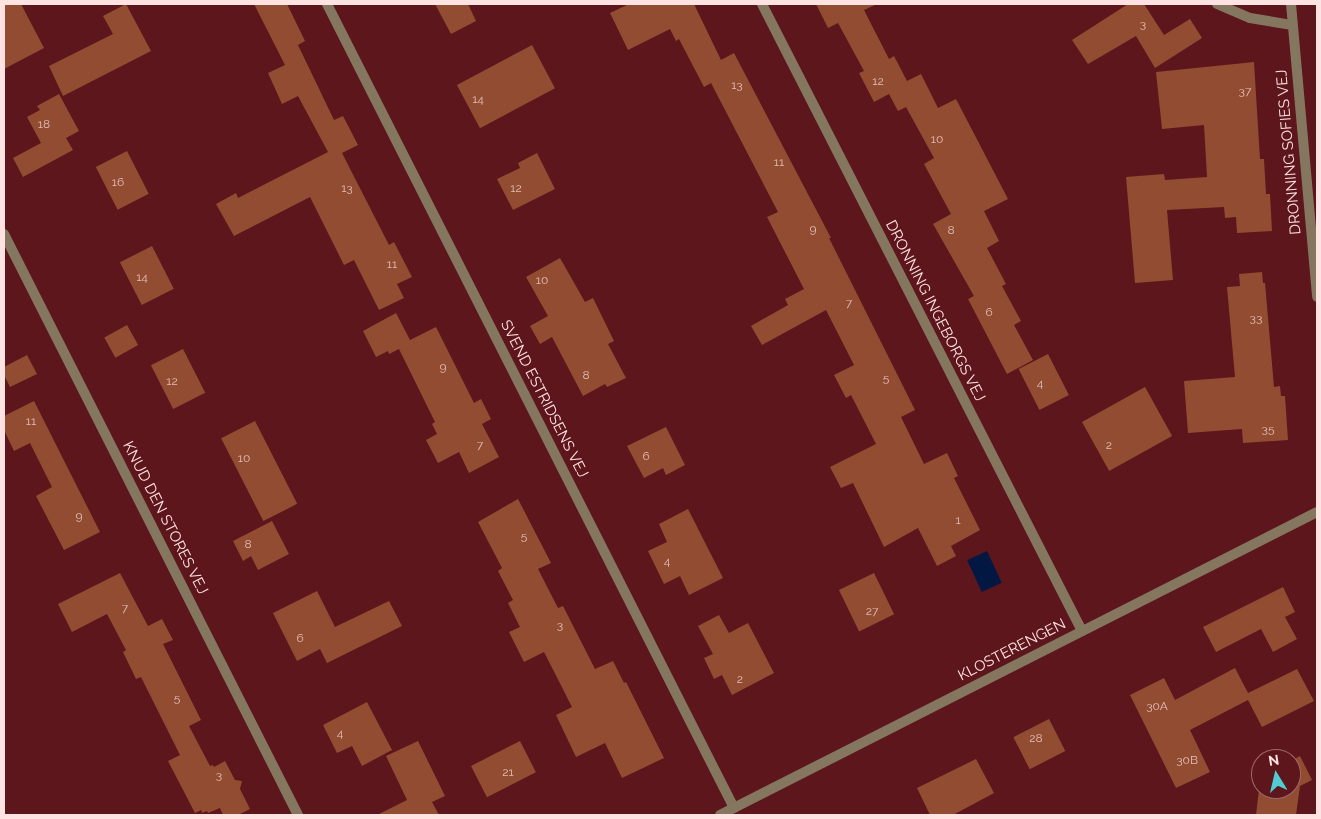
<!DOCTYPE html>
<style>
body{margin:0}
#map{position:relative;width:1321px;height:819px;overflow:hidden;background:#5d161c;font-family:Raleway,sans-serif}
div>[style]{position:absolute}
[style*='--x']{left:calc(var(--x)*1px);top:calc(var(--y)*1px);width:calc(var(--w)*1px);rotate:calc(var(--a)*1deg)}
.water>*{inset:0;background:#021842;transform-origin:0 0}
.building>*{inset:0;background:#924c32;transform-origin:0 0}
.minor>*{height:10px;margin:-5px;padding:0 5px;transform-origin:5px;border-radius:5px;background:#85775f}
.tertiary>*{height:10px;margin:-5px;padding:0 5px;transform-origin:5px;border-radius:5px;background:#85775f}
span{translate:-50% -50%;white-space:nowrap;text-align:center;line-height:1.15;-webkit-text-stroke:4px #5d161c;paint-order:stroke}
.number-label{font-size:12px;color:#e4bdb6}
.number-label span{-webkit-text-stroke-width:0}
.street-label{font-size:15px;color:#ffe3e2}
.frame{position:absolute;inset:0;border:5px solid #ffe3e2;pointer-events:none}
.north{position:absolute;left:1251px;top:749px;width:50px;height:50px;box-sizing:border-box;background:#5d161c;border:1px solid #9e686b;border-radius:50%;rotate:351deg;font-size:14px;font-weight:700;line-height:20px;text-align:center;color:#ffe3e2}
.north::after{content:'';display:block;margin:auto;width:18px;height:22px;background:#51ccd3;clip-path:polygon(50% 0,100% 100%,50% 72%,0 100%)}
</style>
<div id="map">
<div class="water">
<i style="left:987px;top:551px;width:35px;height:22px;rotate:65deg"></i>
</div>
<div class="building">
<i style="clip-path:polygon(4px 4px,21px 4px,44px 48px,4px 69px)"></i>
<i style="clip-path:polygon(126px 4px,151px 51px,63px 96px,49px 66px,113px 34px,103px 16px)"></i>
<i style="clip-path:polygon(254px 4px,287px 4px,305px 41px,298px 45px,334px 120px,343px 116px,358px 145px,342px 153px,389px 245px,394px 242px,412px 277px,397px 284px,404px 298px,379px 310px,354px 260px,344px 265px,310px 197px,234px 236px,216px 204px,236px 193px,238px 198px,328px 152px,298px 96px,282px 104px,268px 73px,285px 65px)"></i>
<i style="clip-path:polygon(435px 4px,468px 4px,476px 21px,451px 34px)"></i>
<i style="clip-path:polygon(629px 4px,694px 4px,721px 60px,734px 53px,831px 238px,829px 238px,915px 410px,901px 417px,924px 464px,947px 453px,958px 476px,954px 478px,980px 530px,951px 546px,956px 556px,937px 566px,918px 528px,884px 547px,853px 483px,841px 488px,830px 467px,876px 444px,851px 395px,846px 398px,834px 375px,854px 365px,826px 310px,762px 345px,751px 326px,788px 305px,785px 299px,804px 289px,767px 217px,778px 212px,711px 83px,704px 87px,679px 39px,676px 41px,670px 29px,628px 50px,610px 13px)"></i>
<i style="clip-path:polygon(816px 4px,877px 4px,864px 10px,889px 59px,894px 56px,907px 81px,921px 74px,938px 108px,956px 99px,1008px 199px,984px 211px,999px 241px,987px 248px,1006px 284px,1002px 286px,1021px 321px,1014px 325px,1033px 360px,1007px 374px,968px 299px,974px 296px,933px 224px,951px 214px,924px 164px,934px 158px,906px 107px,898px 111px,889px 94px,874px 102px,859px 73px,864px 71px,838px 23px,828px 28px)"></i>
<i style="clip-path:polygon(1128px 4px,1144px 4px,1164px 35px,1190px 19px,1202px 38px,1155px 68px,1136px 36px,1088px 64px,1072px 40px)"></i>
<i style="left:532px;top:45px;width:49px;height:85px;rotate:62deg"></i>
<i style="clip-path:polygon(1254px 62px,1260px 159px,1264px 159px,1266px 194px,1270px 194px,1272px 231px,1237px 233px,1236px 217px,1225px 218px,1224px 207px,1167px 210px,1173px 280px,1135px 283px,1126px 177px,1164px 174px,1165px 180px,1207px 177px,1204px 125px,1162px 129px,1156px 72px)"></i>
<i style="clip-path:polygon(59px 94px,79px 131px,66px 138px,73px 150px,23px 177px,13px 158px,41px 143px,27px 117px,40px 110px,37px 106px)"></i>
<i style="left:127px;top:151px;width:48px;height:35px;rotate:63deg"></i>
<i style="clip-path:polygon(537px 153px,555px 189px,513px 210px,497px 179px,520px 168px,518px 163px)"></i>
<i style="left:152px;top:246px;width:48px;height:36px;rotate:63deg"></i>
<i style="clip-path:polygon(560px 258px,585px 302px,593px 298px,614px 341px,608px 344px,626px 378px,607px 387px,605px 384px,583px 396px,552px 337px,540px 344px,530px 326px,548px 316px,526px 277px)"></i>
<i style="clip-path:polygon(1262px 272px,1263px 283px,1265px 283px,1274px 387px,1280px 386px,1281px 396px,1285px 396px,1288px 440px,1243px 443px,1242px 429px,1188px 433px,1184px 381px,1235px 377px,1227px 287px,1240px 286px,1239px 274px)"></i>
<i style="clip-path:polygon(396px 313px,410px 340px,436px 327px,474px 403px,481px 399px,491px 419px,482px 424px,499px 457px,469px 473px,459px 452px,438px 463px,426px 440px,437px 434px,432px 424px,435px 422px,399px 349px,389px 354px,388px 351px,376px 357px,363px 331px)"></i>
<i style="left:127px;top:325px;width:23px;height:26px;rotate:61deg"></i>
<i style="left:183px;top:349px;width:49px;height:36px;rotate:63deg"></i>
<i style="left:1048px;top:354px;width:46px;height:33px;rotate:63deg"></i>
<i style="clip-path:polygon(27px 355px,37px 374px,10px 387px,4px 375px,4px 367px)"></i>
<i style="left:1145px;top:387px;width:56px;height:72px;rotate:61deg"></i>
<i style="clip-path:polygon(34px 401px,100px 532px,64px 550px,36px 496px,52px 487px,30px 443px,14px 451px,4px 430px,4px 416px)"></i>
<i style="left:255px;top:421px;width:93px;height:38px;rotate:63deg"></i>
<i style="clip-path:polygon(666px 427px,685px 465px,666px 475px,663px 468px,644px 478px,627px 446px)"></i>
<i style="clip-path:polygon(518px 499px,551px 563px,538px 569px,558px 608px,563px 606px,595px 669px,613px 661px,624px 683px,626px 682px,664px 758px,622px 778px,605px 743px,576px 757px,556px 715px,572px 707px,544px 652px,524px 662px,509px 632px,520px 627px,508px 603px,513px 600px,498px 571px,502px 568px,478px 522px)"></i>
<i style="clip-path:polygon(688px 509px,723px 578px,689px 595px,680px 576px,664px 584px,648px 551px,667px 542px,659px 524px)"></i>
<i style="clip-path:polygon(272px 521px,289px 554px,258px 570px,251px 556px,243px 561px,233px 541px)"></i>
<i style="clip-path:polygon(120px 573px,148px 626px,162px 619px,173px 640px,163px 644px,201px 720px,189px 726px,210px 766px,213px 765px,214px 767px,225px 761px,235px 780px,242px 781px,240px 789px,250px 809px,238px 815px,223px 815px,220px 808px,208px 813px,207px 811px,202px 813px,201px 810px,195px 813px,168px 761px,180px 755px,141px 677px,136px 679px,123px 652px,126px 650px,107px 614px,72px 632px,58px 604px)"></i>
<i style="left:874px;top:573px;width:46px;height:39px;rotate:64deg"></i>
<i style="clip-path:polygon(1283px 587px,1295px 612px,1285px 617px,1297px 639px,1273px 652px,1261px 629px,1216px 652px,1203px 627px)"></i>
<i style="clip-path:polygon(317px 591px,335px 627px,389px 601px,402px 626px,327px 663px,320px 649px,297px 661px,273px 613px)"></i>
<i style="clip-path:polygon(719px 615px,729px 633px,748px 623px,774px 673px,732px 695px,722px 675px,714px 679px,704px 658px,713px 654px,698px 626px)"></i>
<i style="clip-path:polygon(1235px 668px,1248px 693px,1297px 669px,1314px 701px,1262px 727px,1248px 700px,1190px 730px,1210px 772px,1176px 788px,1130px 695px,1164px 678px,1175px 700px)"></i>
<i style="clip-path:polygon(367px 702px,392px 750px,362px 766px,352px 746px,337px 753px,323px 725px)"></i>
<i style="left:1049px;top:719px;width:36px;height:40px;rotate:63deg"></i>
<i style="clip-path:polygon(418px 741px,445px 796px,432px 802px,439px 815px,377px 815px,407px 800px,386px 756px)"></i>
<i style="left:520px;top:741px;width:35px;height:55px;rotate:63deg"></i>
<i style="clip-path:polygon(1300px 756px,1312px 780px,1300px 786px,1296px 815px,1256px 815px,1259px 789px,1291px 789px,1291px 761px)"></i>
<i style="clip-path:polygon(976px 759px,994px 793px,953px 815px,930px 815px,917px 788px)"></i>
</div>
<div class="minor">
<i style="--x:327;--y:4;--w:901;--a:63.15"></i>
<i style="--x:762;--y:4;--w:704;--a:62.96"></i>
<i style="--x:1217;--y:4;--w:36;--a:23"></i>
<i style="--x:1250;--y:18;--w:43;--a:9.5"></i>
<i style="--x:1291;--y:4;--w:294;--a:84.9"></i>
<i style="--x:4;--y:234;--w:651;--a:63.16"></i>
</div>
<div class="tertiary">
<i style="--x:720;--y:815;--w:669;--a:-26.91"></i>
</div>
<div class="number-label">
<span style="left:1143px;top:25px">3</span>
<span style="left:878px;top:82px">12</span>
<span style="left:737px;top:86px">13</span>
<span style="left:1245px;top:92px">37</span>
<span style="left:478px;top:100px">14</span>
<span style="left:44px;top:125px">18</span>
<span style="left:937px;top:140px">10</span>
<span style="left:779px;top:163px">11</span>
<span style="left:118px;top:183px">16</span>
<span style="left:347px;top:189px">13</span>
<span style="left:516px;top:189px">12</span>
<span style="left:813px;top:230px">9</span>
<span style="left:951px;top:231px">8</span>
<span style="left:392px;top:265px">11</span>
<span style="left:142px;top:278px">14</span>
<span style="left:542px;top:281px">10</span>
<span style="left:849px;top:304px">7</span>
<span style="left:989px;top:313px">6</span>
<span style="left:1256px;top:319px">33</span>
<span style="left:443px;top:368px">9</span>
<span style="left:586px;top:376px">8</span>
<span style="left:886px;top:379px">5</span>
<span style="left:172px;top:382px">12</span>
<span style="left:1040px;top:384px">4</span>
<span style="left:31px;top:422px">11</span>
<span style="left:1268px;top:430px">35</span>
<span style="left:480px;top:446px">7</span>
<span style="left:1109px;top:446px">2</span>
<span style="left:646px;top:457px">6</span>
<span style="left:244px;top:459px">10</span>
<span style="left:79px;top:517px">9</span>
<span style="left:958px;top:521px">1</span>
<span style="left:524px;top:537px">5</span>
<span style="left:248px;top:545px">8</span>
<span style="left:667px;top:562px">4</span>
<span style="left:125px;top:609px">7</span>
<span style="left:872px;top:612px">27</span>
<span style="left:560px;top:626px">3</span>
<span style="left:300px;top:639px">6</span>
<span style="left:740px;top:680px">2</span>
<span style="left:177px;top:699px">5</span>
<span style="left:1157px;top:707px">30A</span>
<span style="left:340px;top:734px">4</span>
<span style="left:1036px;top:739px">28</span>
<span style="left:1187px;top:761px">30B</span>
<span style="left:508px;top:773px">21</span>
<span style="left:219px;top:776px">3</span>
</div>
<div class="street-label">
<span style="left:1289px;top:152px;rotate:-95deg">DRONNING SOFIES VEJ</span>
<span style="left:935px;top:311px;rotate:63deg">DRONNING INGEBORGS VEJ</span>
<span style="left:544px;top:399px;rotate:63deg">SVEND ESTRIDSENS VEJ</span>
<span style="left:165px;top:518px;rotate:63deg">KNUD DEN STORES VEJ</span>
<span style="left:1012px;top:650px;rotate:-27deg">KLOSTERENGEN</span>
</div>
<div class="frame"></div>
<div class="north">N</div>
</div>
